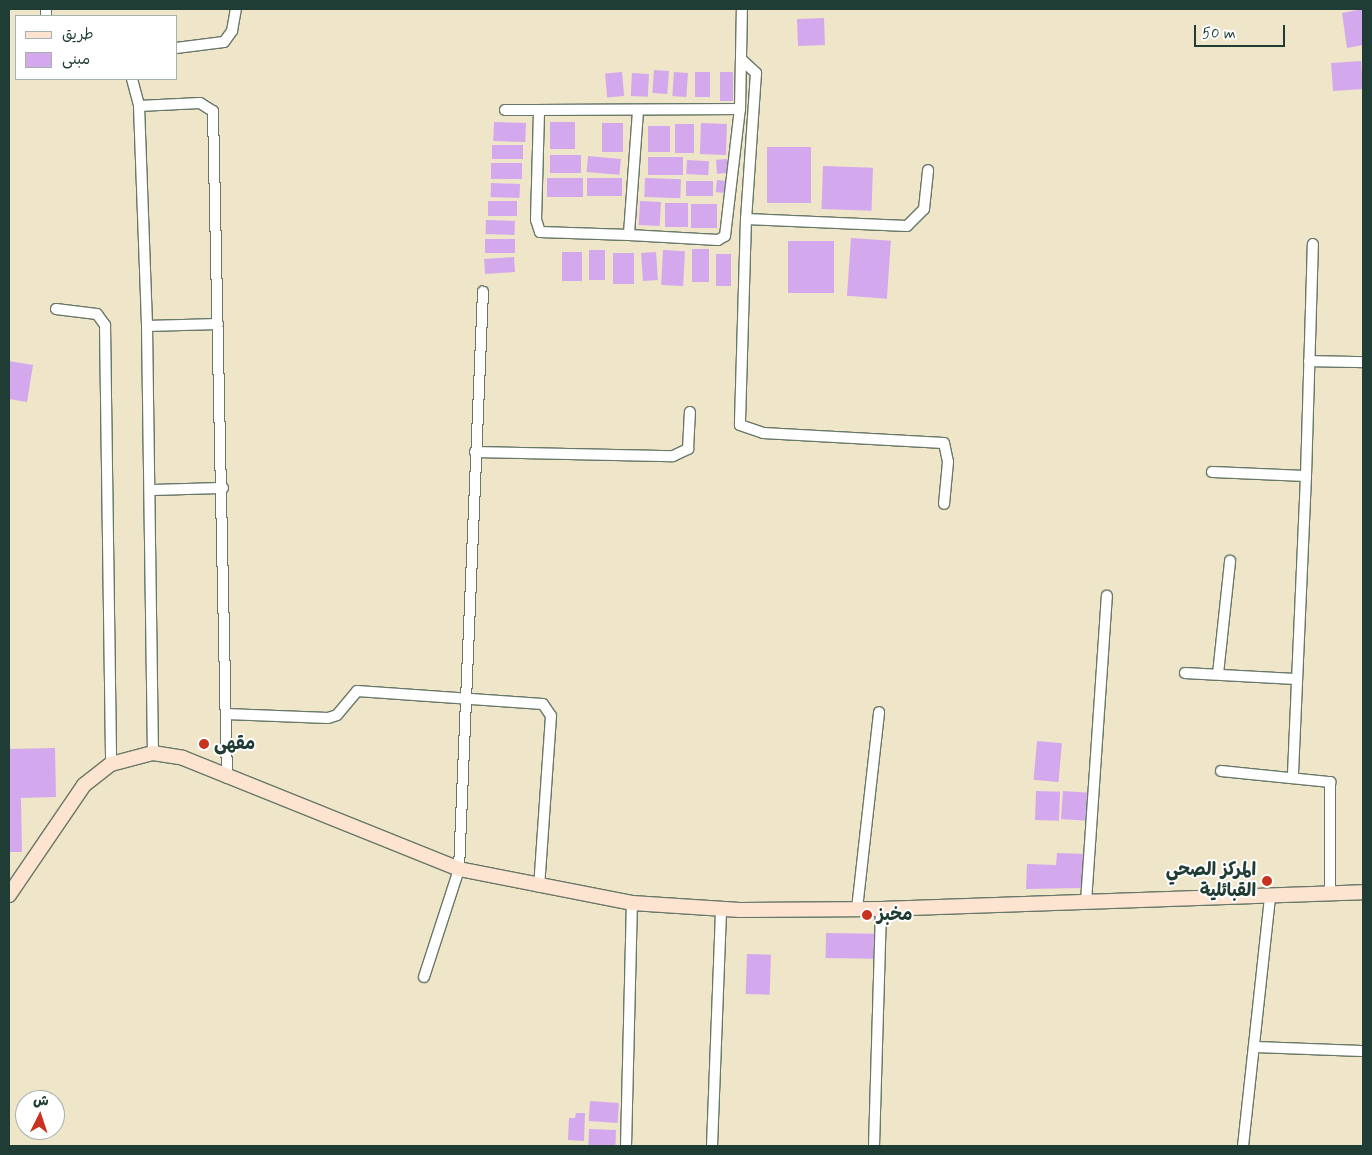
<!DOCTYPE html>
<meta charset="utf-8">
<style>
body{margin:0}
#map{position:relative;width:1372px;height:1155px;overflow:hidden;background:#efe5c8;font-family:Mynerve,"Playpen Sans Arabic",sans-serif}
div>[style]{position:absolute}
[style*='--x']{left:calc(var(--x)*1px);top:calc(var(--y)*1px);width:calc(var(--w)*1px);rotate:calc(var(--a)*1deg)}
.building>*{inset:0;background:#d3a8ed;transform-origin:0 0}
.roads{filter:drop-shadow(1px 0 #687868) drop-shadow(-1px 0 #687868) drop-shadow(0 1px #687868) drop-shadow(0 -1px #687868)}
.street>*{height:10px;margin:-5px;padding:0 5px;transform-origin:5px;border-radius:5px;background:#fff}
.secondary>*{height:14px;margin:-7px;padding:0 7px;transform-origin:7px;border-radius:7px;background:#fde4d1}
.dots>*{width:14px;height:14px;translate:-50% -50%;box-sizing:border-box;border:2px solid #fff;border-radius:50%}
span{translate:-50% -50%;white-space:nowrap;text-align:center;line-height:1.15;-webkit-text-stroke:4px #fff;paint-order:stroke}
.poi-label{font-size:18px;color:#1f3d34;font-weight:700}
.left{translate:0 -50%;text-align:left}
.right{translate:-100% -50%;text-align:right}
.frame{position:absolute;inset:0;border:10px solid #1f3d34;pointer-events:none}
.legend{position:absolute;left:15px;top:15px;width:162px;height:65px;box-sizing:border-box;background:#fff;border:1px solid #a5b1ae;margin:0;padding:6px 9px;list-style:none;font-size:15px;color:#1f3d34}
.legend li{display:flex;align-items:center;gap:10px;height:25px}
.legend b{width:25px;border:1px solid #a5b1ae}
.north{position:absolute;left:15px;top:1090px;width:50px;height:50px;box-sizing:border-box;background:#fff;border:1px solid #a5b1ae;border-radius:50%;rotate:4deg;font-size:14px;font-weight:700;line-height:20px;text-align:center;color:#1f3d34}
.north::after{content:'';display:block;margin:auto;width:18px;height:22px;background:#c8321e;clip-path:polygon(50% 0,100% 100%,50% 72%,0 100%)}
.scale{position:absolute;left:1194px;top:25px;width:91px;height:22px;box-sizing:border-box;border:2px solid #1f3d34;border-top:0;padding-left:6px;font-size:15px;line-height:18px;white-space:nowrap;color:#1f3d34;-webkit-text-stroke:4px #fff;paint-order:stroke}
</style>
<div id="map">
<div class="building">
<i style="clip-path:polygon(1363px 9px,1363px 45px,1347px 48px,1342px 13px)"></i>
<i style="left:824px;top:18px;width:27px;height:27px;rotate:88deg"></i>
<i style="left:1361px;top:61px;width:28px;height:30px;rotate:86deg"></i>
<i style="left:654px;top:70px;width:15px;height:23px;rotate:4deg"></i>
<i style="left:622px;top:72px;width:24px;height:17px;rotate:85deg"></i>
<i style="left:674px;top:72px;width:14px;height:24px;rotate:4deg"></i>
<i style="left:695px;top:72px;width:15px;height:25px"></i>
<i style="left:720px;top:72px;width:13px;height:29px"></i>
<i style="left:632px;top:73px;width:17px;height:23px;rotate:3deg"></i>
<i style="left:494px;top:122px;width:32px;height:19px;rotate:2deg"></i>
<i style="left:550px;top:122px;width:25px;height:27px"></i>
<i style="left:602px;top:123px;width:21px;height:29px"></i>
<i style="left:701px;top:123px;width:26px;height:31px;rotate:2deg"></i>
<i style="left:675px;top:124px;width:19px;height:29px"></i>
<i style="left:648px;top:126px;width:22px;height:26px"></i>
<i style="left:492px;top:145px;width:31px;height:14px"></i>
<i style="left:767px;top:147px;width:44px;height:56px"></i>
<i style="left:550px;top:155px;width:31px;height:18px"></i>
<i style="left:588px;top:156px;width:33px;height:16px;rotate:5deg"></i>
<i style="left:648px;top:157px;width:35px;height:18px"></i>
<i style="left:727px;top:159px;width:14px;height:11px;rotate:86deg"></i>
<i style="left:687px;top:160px;width:22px;height:14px;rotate:3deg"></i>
<i style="left:491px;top:163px;width:31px;height:16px"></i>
<i style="left:823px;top:166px;width:50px;height:43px;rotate:2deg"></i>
<i style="left:547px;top:178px;width:36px;height:19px"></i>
<i style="left:587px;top:178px;width:35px;height:18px"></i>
<i style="left:645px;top:178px;width:36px;height:19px;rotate:2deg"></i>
<i style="left:717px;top:180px;width:9px;height:12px;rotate:6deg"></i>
<i style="left:686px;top:181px;width:27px;height:15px"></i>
<i style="left:491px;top:183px;width:29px;height:14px;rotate:2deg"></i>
<i style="left:488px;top:201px;width:29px;height:15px"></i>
<i style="left:640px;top:201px;width:21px;height:24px;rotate:3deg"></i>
<i style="left:665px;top:203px;width:23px;height:24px"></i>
<i style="left:691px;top:204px;width:26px;height:24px"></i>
<i style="left:486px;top:220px;width:29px;height:14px;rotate:2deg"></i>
<i style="left:851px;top:238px;width:40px;height:58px;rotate:4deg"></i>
<i style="left:485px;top:239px;width:30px;height:14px"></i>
<i style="left:834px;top:241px;width:52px;height:46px;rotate:90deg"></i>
<i style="left:692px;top:249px;width:17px;height:33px"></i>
<i style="left:589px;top:250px;width:16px;height:30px"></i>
<i style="left:663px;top:250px;width:22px;height:35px;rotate:3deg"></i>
<i style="left:562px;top:252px;width:20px;height:29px"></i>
<i style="left:656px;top:252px;width:28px;height:15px;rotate:86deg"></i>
<i style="left:613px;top:253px;width:21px;height:31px"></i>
<i style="left:716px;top:254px;width:15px;height:32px"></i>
<i style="left:514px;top:257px;width:15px;height:30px;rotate:86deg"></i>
<i style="clip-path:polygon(9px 361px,33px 365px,27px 402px,9px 399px)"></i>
<i style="left:1037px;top:741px;width:25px;height:39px;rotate:5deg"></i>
<i style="clip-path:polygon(55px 748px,56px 797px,21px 798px,22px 852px,9px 852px,9px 749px)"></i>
<i style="left:1036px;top:791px;width:24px;height:29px;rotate:2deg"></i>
<i style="left:1063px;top:791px;width:26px;height:28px;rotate:4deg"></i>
<i style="clip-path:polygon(1057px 853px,1086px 854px,1084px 888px,1026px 889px,1027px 864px,1056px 865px)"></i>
<i style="left:826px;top:933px;width:48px;height:25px;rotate:1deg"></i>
<i style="left:747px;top:954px;width:24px;height:40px;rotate:2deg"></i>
<i style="left:590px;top:1101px;width:29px;height:20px;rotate:4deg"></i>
<i style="clip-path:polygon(576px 1113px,585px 1113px,584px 1141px,568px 1140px,569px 1118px,575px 1118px)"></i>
<i style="left:589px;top:1129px;width:27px;height:17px;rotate:2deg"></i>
</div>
<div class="roads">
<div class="street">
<i style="--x:46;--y:16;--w:7;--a:-90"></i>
<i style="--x:176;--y:48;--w:48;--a:-7.1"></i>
<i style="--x:224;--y:42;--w:14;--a:-54"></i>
<i style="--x:232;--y:31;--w:22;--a:-80"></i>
<i style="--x:743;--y:61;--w:18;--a:43"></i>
<i style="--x:756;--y:73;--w:146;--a:93.9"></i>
<i style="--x:746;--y:219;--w:206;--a:91.7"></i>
<i style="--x:740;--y:425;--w:24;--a:19"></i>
<i style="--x:763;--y:433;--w:181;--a:3.2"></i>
<i style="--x:944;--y:443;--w:19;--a:78"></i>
<i style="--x:948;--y:462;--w:42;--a:95.4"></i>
<i style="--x:132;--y:79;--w:28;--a:75"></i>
<i style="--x:139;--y:106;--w:220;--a:87.9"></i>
<i style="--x:147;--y:326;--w:427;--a:89.2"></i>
<i style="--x:139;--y:106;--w:61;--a:-2.8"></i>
<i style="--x:200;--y:103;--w:15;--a:32"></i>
<i style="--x:213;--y:111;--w:667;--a:88.8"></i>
<i style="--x:505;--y:110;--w:34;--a:0"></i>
<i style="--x:638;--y:111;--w:124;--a:94.2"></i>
<i style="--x:629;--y:235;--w:89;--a:3.2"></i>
<i style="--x:718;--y:240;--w:8;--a:-30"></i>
<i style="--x:725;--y:236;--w:128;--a:-83.3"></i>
<i style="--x:740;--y:109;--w:100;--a:-88.9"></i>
<i style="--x:746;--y:219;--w:161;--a:2.5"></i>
<i style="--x:907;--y:226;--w:24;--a:-45"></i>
<i style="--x:924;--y:209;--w:39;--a:-84"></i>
<i style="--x:629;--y:235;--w:89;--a:-178.1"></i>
<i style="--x:540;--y:232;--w:13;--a:-108"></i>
<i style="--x:536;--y:220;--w:110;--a:-88.4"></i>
<i style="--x:539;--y:110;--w:201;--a:-0.3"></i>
<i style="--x:56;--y:309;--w:41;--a:7"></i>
<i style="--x:97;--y:314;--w:14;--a:54"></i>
<i style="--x:105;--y:325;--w:439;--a:89.2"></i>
<i style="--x:147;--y:326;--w:71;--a:-1.6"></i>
<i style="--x:1309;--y:361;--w:54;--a:1.1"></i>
<i style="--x:475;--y:452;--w:198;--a:1.2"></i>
<i style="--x:673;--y:456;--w:17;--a:-25"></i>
<i style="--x:688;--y:449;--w:37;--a:-87"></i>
<i style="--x:1212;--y:472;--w:94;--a:2.4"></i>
<i style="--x:1306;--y:476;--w:300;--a:92.5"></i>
<i style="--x:1306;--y:476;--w:232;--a:-88.3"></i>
<i style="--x:150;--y:490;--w:73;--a:-1.6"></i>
<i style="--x:1185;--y:673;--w:110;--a:3.1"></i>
<i style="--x:1218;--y:674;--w:114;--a:-83.9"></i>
<i style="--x:226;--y:714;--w:102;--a:2.2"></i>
<i style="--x:328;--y:718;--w:9;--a:-18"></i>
<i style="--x:337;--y:715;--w:31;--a:-50"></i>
<i style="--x:357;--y:691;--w:186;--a:4"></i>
<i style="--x:543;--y:704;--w:14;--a:56"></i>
<i style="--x:551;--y:716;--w:171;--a:94"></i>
<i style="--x:1221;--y:771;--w:110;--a:5.8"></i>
<i style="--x:1330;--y:782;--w:111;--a:90"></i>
<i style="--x:1086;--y:902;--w:307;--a:-86.1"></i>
<i style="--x:857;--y:909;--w:198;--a:-83.6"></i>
<i style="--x:424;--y:977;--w:114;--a:-72"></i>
<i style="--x:459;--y:869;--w:578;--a:-87.62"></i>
<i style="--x:1254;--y:1047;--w:109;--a:2.1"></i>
<i style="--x:626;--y:1146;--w:243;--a:-88.6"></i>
<i style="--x:712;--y:1146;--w:237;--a:-87.8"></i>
<i style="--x:874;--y:1146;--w:237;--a:-88.3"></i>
<i style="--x:1243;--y:1146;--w:251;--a:-83.8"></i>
</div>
<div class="secondary">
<i style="--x:9;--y:895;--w:133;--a:-55.7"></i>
<i style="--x:84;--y:785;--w:34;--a:-38"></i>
<i style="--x:111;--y:764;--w:43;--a:-14.7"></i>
<i style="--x:153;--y:753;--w:30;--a:9"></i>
<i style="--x:183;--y:758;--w:297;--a:21.9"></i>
<i style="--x:459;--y:869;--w:176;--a:11.1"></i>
<i style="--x:632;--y:903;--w:108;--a:3.7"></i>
<i style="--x:740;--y:910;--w:141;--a:-0.4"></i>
<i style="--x:881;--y:909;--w:482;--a:-2"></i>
</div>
</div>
<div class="dots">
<i style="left:204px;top:744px;background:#c8321e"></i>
<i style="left:1267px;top:881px;background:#c8321e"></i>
<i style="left:867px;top:915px;background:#c8321e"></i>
</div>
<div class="poi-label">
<span class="left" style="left:214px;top:744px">مقهى</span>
<span class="right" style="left:1256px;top:881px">المركز الصحي<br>القبائلية</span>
<span class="left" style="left:877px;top:915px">مخبز</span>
</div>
<div class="frame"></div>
<ul class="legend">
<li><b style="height:6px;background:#fde4d1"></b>طريق</li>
<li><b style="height:14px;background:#d3a8ed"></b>مبنى</li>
</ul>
<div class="north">ش</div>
<div class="scale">50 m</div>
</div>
